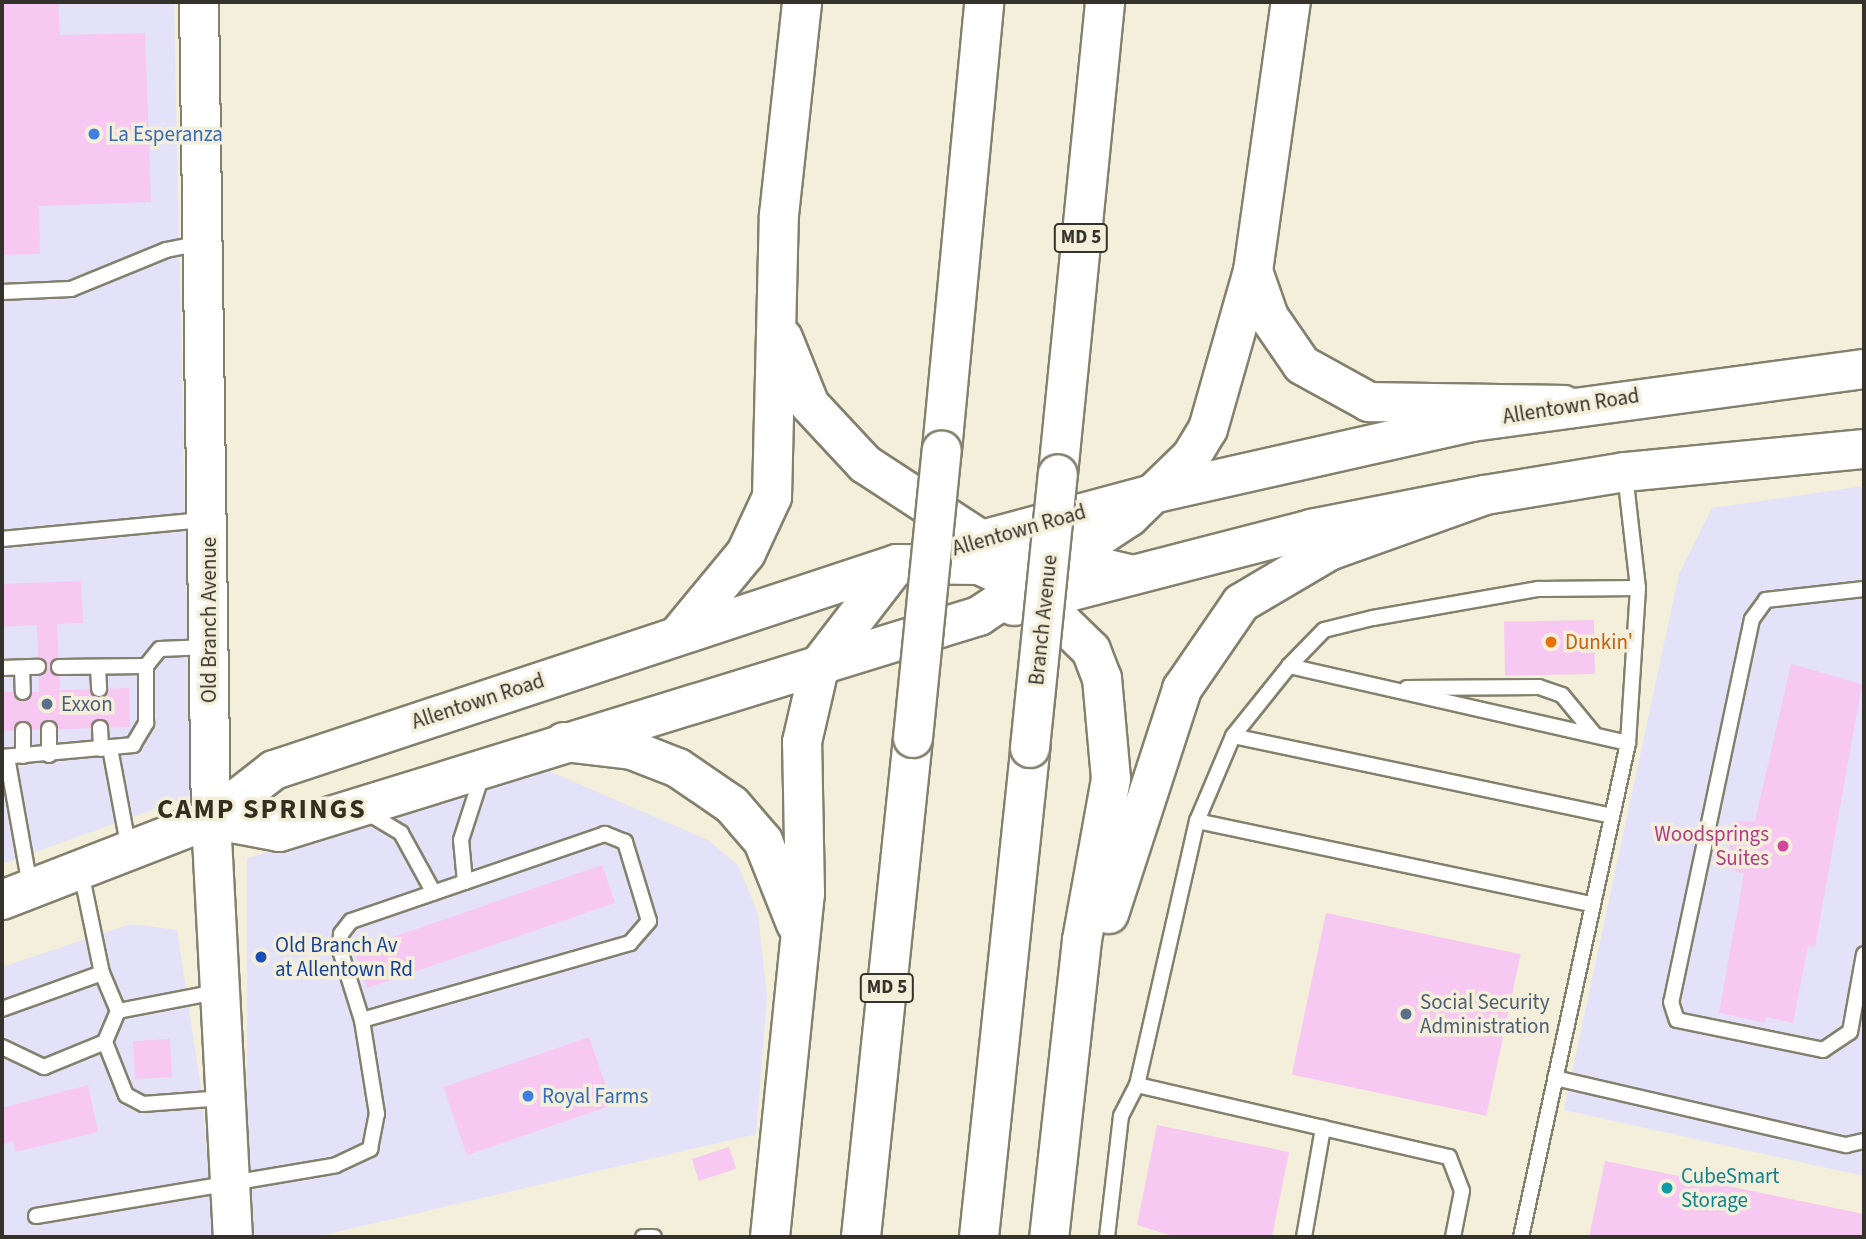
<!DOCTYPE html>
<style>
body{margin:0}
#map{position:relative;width:1866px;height:1239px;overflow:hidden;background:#f3efdb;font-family:"Source Sans 3",sans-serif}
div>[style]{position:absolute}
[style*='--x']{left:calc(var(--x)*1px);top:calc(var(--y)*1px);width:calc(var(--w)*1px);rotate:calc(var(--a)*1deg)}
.commercial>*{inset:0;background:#e4e2f8}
.building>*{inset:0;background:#f7c8f1;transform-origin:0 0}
.roads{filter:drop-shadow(2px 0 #84806e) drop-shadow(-2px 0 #84806e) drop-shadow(0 2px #84806e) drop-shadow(0 -2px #84806e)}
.lane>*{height:14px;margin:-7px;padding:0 7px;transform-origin:7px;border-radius:7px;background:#fff}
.secondary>*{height:38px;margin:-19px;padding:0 19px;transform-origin:19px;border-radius:19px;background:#fff}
.primary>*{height:38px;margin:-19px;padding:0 19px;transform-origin:19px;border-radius:19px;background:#fff}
.highway>*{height:38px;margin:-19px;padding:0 19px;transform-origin:19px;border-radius:19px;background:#fff}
.bridges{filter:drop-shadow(2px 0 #84806e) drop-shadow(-2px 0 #84806e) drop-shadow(0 2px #84806e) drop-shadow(0 -2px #84806e)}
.highway-bridge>*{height:38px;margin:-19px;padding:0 19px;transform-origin:19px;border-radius:19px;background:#fff}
.dots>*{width:19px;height:19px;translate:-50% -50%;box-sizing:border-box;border:4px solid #f3efdb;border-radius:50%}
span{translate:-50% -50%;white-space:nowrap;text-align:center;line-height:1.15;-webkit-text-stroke:7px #f3efdb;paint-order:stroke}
.shield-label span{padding:2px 5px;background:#f3efdb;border:2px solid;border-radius:5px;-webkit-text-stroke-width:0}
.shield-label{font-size:19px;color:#34322a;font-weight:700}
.shop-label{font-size:21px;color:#366cbe}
.left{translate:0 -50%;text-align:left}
.street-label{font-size:21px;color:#34322a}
.food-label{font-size:21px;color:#c56008}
.service-label{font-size:21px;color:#4e5e75}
.hotel-label{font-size:21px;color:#b23c85}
.right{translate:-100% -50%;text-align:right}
.transit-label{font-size:21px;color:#164399}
.culture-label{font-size:21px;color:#0d838f}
.district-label{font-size:28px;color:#322f1f;font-weight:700;letter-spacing:2px}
.frame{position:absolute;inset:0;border:4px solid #34322a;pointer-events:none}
</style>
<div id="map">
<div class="commercial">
<i style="clip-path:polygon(2px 2px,174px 2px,191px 796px,2px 864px)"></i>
<i style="clip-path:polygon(1864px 486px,1864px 1176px,1564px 1110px,1679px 574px,1712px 508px)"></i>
<i style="clip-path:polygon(549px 771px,708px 840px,738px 865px,758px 914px,767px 997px,756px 1134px,315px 1237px,247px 1237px,247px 858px)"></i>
<i style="clip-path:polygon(131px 924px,177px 930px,202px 1095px,214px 1237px,2px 1237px,2px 967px)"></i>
</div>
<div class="building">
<i style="clip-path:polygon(2px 2px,58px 2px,60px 35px,145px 33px,151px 202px,39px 206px,40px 254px,2px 255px)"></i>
<i style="clip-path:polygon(81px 581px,83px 623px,57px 624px,60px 690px,129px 688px,130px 727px,2px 731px,2px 692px,39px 692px,37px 625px,2px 627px,2px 584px)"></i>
<i style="left:1594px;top:620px;width:54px;height:90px;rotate:89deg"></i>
<i style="clip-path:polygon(1791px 664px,1862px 684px,1815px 947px,1808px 946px,1793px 1023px,1766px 1017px,1765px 1023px,1719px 1013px,1744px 874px,1725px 867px,1735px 821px,1755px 821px)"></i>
<i style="left:602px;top:865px;width:40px;height:262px;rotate:71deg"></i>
<i style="left:1326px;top:913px;width:199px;height:165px;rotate:12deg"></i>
<i style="left:589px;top:1037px;width:72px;height:154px;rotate:71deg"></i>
<i style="left:170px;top:1039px;width:38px;height:37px;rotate:87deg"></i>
<i style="clip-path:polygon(88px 1085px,98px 1132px,15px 1152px,13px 1141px,2px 1144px,2px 1108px)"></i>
<i style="clip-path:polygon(1157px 1125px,1289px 1152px,1272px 1237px,1176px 1237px,1137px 1225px)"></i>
<i style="left:729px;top:1147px;width:23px;height:39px;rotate:72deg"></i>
<i style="clip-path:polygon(1605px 1161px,1864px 1214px,1864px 1237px,1589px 1237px)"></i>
</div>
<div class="roads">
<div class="lane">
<i style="--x:2;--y:292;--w:69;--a:-2.5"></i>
<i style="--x:71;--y:289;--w:103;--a:-22.3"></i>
<i style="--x:166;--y:250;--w:37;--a:-11"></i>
<i style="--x:2;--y:539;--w:203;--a:-5.4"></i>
<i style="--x:1864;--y:589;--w:99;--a:173.6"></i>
<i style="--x:1766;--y:600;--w:24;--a:126"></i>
<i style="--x:1752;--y:619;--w:391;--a:101.9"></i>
<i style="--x:1671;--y:1002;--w:19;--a:72"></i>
<i style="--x:1677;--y:1020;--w:149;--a:11.6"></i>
<i style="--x:1823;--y:1050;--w:32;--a:-34"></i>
<i style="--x:1850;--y:1032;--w:79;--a:-79.8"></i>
<i style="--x:1289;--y:666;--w:348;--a:12.8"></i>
<i style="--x:59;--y:667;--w:87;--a:-0.7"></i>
<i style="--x:146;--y:666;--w:22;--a:-51"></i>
<i style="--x:160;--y:649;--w:48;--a:-2.4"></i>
<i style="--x:98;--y:667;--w:22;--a:87"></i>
<i style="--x:2;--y:668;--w:36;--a:-2"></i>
<i style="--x:22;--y:668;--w:24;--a:88"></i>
<i style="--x:1407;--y:688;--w:132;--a:-0.4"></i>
<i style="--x:1539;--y:687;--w:24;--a:19"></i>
<i style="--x:1562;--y:695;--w:52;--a:50.5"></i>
<i style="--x:100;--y:728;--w:21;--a:87"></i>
<i style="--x:49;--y:729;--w:26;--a:90"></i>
<i style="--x:23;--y:730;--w:26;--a:90"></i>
<i style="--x:1233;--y:736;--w:386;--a:11.9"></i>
<i style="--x:110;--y:748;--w:104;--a:79.4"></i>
<i style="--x:2;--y:757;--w:132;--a:-5.2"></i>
<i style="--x:133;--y:745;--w:26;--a:-59"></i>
<i style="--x:146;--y:723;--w:57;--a:-90"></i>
<i style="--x:7;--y:757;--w:131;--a:79.9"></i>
<i style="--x:366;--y:812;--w:41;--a:31"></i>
<i style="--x:401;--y:833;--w:68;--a:61.2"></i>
<i style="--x:1197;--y:821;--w:404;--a:11.9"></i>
<i style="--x:81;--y:872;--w:103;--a:78.3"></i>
<i style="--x:102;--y:973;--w:41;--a:67.2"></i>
<i style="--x:118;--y:1011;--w:101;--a:-10.9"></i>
<i style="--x:465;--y:882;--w:42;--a:-95.4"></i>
<i style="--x:461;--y:840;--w:68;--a:-72.1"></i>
<i style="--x:2;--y:1009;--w:106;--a:-19.8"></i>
<i style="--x:118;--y:1011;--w:34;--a:113"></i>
<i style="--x:105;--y:1042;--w:57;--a:68.4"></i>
<i style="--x:126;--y:1095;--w:19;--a:28"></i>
<i style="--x:143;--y:1104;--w:81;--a:-4.2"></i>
<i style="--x:2;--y:1047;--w:47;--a:25.5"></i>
<i style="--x:44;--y:1067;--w:66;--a:-22.3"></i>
<i style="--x:1555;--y:1078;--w:299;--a:13"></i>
<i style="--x:1846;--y:1145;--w:18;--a:-13"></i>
<i style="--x:1137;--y:1085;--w:320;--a:13"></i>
<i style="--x:1449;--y:1157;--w:36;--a:69"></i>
<i style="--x:1462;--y:1191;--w:47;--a:101.1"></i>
<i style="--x:36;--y:1216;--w:304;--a:-9.6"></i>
<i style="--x:336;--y:1165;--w:38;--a:-25"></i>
<i style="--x:370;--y:1149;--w:36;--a:-79"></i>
<i style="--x:377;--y:1114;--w:95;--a:-99.1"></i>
<i style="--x:362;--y:1020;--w:279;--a:-16"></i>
<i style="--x:630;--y:943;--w:29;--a:-49"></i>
<i style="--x:649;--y:921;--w:83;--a:-106.9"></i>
<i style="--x:625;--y:842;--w:22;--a:-158"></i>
<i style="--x:605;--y:834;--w:268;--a:161.1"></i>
<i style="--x:351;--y:921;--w:16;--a:128"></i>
<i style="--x:341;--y:934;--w:16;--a:94"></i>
<i style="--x:340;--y:950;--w:73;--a:72.6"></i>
<i style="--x:643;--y:1237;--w:11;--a:0"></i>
<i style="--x:1107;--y:1237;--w:122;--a:-83.4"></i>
<i style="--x:1121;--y:1116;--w:35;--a:-63"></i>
<i style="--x:1137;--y:1085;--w:271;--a:-77.2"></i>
<i style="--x:1197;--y:821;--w:92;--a:-67"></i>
<i style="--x:1233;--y:736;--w:90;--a:-51.3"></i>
<i style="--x:1289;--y:666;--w:50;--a:-45.8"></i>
<i style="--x:1324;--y:630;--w:50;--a:-13.8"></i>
<i style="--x:1373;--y:618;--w:168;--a:-10"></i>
<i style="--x:1538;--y:589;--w:100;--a:-0.6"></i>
<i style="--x:1304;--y:1237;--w:111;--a:-80.1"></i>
<i style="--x:1521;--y:1237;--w:505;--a:-77.78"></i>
<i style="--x:1628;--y:743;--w:155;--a:-86.3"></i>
<i style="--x:1638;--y:588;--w:115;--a:-96.5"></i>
</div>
<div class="secondary">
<i style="--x:199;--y:2;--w:817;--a:89.16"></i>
<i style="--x:211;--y:819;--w:419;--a:87"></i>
<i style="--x:971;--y:543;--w:192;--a:-15.1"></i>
<i style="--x:1156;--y:493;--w:324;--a:-12.7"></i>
<i style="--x:1472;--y:422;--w:396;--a:-7.7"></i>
<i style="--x:1014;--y:606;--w:307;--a:-14.5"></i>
<i style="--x:1311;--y:529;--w:177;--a:-11.1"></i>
<i style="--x:1485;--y:495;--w:142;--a:-9.3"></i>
<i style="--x:1625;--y:472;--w:240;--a:-5.5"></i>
</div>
<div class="primary">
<i style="--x:211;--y:819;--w:69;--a:10.8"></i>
<i style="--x:279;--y:832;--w:733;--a:-17.15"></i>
<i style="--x:2;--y:900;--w:224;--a:-21.2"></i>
<i style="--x:211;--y:819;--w:80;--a:-37.9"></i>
<i style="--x:274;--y:770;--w:656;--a:-18.3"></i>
</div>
<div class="highway">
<i style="--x:1253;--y:271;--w:49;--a:70.8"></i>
<i style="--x:1269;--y:317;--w:58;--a:55.5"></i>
<i style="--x:1302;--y:365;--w:77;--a:28.9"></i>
<i style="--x:1369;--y:402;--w:195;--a:0.9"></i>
<i style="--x:783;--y:338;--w:72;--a:68.1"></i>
<i style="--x:810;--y:405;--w:81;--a:47"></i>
<i style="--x:865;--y:464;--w:139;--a:33.2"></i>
<i style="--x:981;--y:540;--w:152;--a:12.9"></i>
<i style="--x:942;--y:450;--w:450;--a:-84.6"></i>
<i style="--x:1058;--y:474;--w:474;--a:-84.3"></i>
<i style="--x:979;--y:616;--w:180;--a:-33.4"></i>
<i style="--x:1129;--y:517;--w:86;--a:-44.1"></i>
<i style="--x:1191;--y:457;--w:33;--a:-59"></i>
<i style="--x:1208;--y:429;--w:164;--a:-74.1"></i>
<i style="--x:1253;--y:271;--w:272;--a:-82"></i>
<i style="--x:679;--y:634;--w:105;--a:-50.4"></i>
<i style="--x:746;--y:553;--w:62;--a:-65.1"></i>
<i style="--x:772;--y:497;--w:282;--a:-88.6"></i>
<i style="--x:779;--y:215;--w:214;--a:-83.8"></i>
<i style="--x:564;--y:742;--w:68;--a:6.7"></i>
<i style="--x:632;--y:750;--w:49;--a:21.4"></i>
<i style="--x:678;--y:768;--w:65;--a:34.4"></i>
<i style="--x:732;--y:805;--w:48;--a:49.3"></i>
<i style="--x:763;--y:841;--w:89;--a:68.3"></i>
<i style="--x:1109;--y:914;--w:237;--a:-72"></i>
<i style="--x:1182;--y:689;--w:104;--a:-55.5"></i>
<i style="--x:1241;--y:603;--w:102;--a:-30.6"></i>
<i style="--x:1329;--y:551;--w:166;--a:-19.7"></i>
<i style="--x:770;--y:1237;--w:345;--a:-84.2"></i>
<i style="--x:805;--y:894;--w:152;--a:-91.1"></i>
<i style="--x:802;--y:742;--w:80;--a:-77"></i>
<i style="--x:820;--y:664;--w:126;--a:-52.4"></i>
<i style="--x:897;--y:564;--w:82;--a:0.7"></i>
<i style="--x:979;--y:565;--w:51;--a:24.5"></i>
<i style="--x:1025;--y:586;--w:92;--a:44.1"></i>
<i style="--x:1091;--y:650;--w:30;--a:69"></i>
<i style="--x:1102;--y:678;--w:101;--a:84.9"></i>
<i style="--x:1111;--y:779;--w:164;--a:100.2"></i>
<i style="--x:1082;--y:940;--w:299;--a:96.3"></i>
<i style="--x:861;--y:1237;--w:502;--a:-84.05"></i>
<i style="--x:979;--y:1237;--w:492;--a:-84"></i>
</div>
</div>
<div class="bridges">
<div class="highway-bridge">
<i style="--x:913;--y:738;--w:289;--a:-84.3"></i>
<i style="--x:1030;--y:748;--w:275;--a:-84.2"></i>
</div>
</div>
<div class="dots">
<i style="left:94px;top:134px;background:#3f7fe0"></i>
<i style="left:1551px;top:642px;background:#e8710a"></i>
<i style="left:47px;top:704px;background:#5c6f8a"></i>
<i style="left:1783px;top:846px;background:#d1479c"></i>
<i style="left:261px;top:957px;background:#1a4fb4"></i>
<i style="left:1406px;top:1014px;background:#5c6f8a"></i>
<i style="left:528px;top:1096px;background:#3f7fe0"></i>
<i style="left:1667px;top:1188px;background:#0f9aa8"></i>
</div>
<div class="shield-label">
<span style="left:1081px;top:238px">MD 5</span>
<span style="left:887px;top:988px">MD 5</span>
</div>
<div class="shop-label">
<span class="left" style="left:108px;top:134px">La Esperanza</span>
<span class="left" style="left:542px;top:1096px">Royal Farms</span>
</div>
<div class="street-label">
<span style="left:1571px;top:406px;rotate:-9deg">Allentown Road</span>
<span style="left:1019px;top:530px;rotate:-16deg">Allentown Road</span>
<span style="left:209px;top:620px;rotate:-90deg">Old Branch Avenue</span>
<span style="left:1043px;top:620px;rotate:-84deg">Branch Avenue</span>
<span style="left:478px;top:701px;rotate:-18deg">Allentown Road</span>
</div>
<div class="food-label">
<span class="left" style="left:1565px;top:642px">Dunkin'</span>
</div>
<div class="service-label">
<span class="left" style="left:61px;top:704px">Exxon</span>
<span class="left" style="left:1420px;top:1014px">Social Security<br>Administration</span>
</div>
<div class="hotel-label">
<span class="right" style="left:1769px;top:846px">Woodsprings<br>Suites</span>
</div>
<div class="transit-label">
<span class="left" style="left:275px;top:957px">Old Branch Av<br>at Allentown Rd</span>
</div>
<div class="culture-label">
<span class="left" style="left:1681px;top:1188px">CubeSmart<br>Storage</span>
</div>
<div class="district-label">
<span style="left:262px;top:809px">CAMP SPRINGS</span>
</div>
<div class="frame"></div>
</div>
